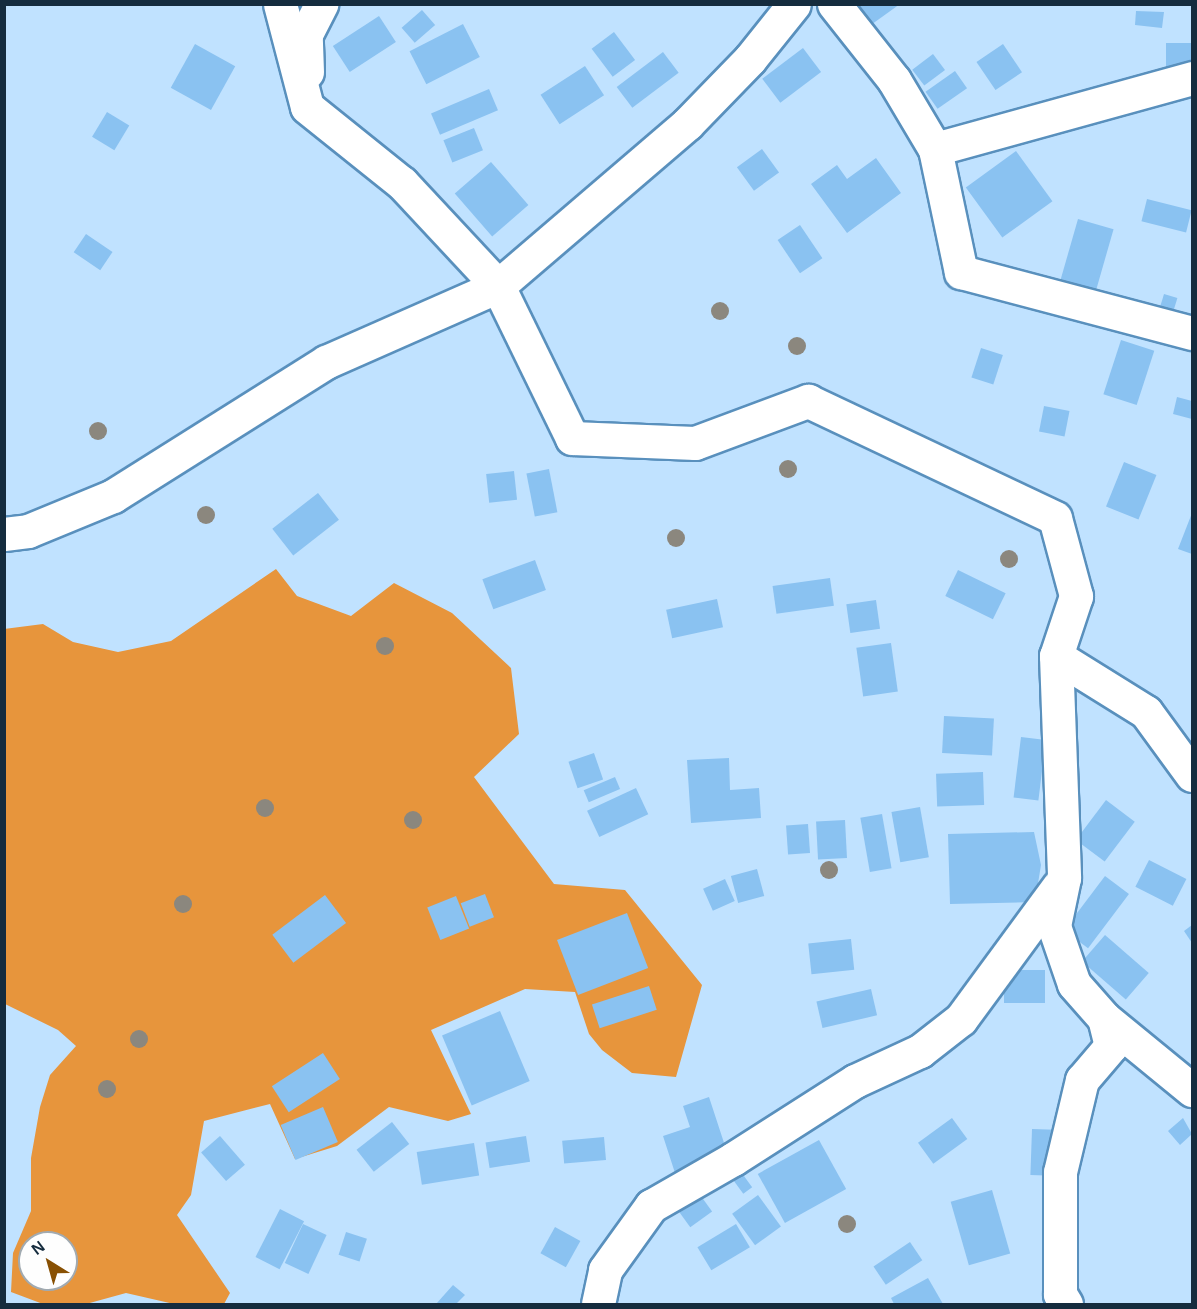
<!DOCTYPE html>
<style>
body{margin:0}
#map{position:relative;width:1197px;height:1309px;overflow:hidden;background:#c0e2ff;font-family:Arial,sans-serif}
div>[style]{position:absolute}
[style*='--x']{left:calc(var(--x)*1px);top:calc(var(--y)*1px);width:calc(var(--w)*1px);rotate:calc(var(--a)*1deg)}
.green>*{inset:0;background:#e7953c}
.building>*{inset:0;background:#8ac2f1;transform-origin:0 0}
.roads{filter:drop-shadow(2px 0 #5990bd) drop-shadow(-2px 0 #5990bd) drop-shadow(0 2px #5990bd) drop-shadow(0 -2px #5990bd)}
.street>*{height:33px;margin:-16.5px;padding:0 16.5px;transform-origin:16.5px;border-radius:16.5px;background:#fff}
.trees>*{width:18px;height:18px;margin:-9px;border-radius:50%;background:#8b877e}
span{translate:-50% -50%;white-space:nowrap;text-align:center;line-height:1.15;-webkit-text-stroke:4.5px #fefefe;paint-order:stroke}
.frame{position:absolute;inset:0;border:6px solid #152c3e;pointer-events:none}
.north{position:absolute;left:18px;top:1231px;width:60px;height:60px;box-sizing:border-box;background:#fefefe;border:2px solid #a1aab1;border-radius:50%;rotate:323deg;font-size:16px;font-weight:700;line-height:24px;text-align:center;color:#152c3e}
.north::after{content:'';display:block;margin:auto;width:21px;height:27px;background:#885003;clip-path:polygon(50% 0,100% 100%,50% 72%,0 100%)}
</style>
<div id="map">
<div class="green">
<i style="clip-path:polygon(evenodd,276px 569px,297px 596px,351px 616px,394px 583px,452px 613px,511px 668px,519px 734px,474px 777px,554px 884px,625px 890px,702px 985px,676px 1077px,632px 1073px,602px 1050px,589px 1034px,575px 992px,525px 989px,431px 1030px,471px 1114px,448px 1121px,389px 1107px,337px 1146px,295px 1159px,270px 1104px,204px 1121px,191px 1195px,177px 1215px,230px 1293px,224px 1304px,174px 1304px,126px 1293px,86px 1304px,43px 1304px,11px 1292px,13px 1253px,31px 1211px,31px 1158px,40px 1107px,50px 1075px,76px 1046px,58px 1030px,5px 1004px,4px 629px,43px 624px,73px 642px,118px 652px,171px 641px,276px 569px,30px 1243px,66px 1243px,66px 1279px,30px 1279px,30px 1243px)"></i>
</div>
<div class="building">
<i style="clip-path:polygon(853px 4px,900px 4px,868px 27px)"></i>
<i style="left:422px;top:10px;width:20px;height:27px;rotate:49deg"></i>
<i style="clip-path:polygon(1136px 11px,1164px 12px,1162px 28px,1135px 25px)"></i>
<i style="left:379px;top:16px;width:31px;height:55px;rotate:57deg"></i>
<i style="left:463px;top:24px;width:37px;height:60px;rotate:63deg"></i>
<i style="left:614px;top:32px;width:35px;height:28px;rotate:53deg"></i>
<i style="left:1192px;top:43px;width:26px;height:26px;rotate:90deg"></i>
<i style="left:195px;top:44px;width:46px;height:50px;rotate:29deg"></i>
<i style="left:1003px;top:44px;width:34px;height:32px;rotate:56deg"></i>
<i style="left:803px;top:48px;width:30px;height:51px;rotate:53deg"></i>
<i style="left:663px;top:52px;width:26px;height:58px;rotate:53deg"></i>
<i style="left:933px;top:54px;width:20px;height:26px;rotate:53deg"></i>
<i style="left:585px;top:66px;width:35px;height:53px;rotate:57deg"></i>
<i style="left:955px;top:71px;width:21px;height:36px;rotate:55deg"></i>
<i style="left:489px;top:89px;width:23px;height:63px;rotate:67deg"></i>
<i style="left:107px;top:112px;width:26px;height:29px;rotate:31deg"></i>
<i style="left:474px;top:128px;width:24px;height:33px;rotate:68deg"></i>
<i style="left:762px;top:149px;width:29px;height:31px;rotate:54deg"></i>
<i style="left:1016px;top:151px;width:62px;height:62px;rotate:54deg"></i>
<i style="clip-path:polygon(876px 158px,901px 193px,847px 233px,811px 184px,837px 165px,847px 179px)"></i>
<i style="left:491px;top:162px;width:57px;height:48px;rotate:49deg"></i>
<i style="left:1147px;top:199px;width:46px;height:23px;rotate:14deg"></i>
<i style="left:1078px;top:219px;width:37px;height:64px;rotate:16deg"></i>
<i style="left:800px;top:225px;width:40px;height:27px;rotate:56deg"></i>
<i style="left:86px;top:234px;width:32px;height:22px;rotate:34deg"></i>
<i style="left:1164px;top:294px;width:14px;height:20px;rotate:17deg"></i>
<i style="left:1121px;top:340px;width:35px;height:57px;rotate:18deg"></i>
<i style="left:981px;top:348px;width:23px;height:31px;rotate:18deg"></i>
<i style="clip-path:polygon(1177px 397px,1192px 401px,1192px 419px,1173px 414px)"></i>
<i style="left:1044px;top:406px;width:26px;height:26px;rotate:11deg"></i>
<i style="left:1124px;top:462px;width:35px;height:48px;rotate:22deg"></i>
<i style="left:549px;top:469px;width:44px;height:23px;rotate:79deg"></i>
<i style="left:514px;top:471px;width:29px;height:28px;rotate:84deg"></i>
<i style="left:318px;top:493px;width:34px;height:58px;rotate:52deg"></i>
<i style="clip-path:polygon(1192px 513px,1192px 554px,1178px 549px)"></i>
<i style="left:535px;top:560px;width:32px;height:56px;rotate:70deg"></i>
<i style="left:958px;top:570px;width:53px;height:29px;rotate:26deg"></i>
<i style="left:830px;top:578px;width:28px;height:58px;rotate:82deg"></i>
<i style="left:717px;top:599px;width:29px;height:52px;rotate:78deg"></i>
<i style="left:876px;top:600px;width:29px;height:30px;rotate:82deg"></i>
<i style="left:891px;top:643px;width:49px;height:35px;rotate:82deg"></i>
<i style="left:944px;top:716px;width:50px;height:37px;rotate:3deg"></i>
<i style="left:1021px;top:737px;width:25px;height:61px;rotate:7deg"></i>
<i style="left:594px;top:753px;width:28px;height:27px;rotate:71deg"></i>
<i style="clip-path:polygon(729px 758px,730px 790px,759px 788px,761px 818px,691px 823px,687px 760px)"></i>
<i style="left:983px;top:772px;width:33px;height:47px;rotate:88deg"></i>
<i style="left:615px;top:777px;width:13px;height:34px;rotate:67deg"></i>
<i style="left:636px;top:788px;width:29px;height:54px;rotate:65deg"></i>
<i style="left:1106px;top:800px;width:36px;height:50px;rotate:37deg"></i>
<i style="left:920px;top:807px;width:51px;height:29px;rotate:80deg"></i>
<i style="left:882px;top:814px;width:55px;height:22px;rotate:80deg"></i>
<i style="left:845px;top:820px;width:38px;height:29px;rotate:87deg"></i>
<i style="left:808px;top:824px;width:29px;height:22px;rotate:86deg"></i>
<i style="clip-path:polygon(1034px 832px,1041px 865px,1035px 902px,950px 904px,948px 834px)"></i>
<i style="left:1149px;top:860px;width:42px;height:30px;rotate:27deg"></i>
<i style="left:757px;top:869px;width:28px;height:27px;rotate:75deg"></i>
<i style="left:1105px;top:876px;width:30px;height:68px;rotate:37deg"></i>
<i style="left:725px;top:879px;width:24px;height:24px;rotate:66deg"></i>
<i style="left:485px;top:894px;width:25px;height:26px;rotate:69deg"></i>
<i style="left:325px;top:895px;width:35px;height:66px;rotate:53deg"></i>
<i style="left:456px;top:896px;width:35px;height:31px;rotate:68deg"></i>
<i style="left:627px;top:913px;width:59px;height:75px;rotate:69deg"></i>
<i style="clip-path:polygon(1192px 925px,1192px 943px,1184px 931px)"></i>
<i style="left:1105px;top:935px;width:58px;height:35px;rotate:41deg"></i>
<i style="left:851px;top:939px;width:31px;height:43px;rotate:84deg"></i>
<i style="left:1004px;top:970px;width:41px;height:33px"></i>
<i style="left:649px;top:986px;width:25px;height:60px;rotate:72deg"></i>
<i style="left:871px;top:989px;width:27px;height:56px;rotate:77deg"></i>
<i style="left:500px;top:1011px;width:76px;height:63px;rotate:67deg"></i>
<i style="left:323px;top:1053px;width:31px;height:61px;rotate:57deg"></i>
<i style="clip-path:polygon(709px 1097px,728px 1155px,675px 1173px,663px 1136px,690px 1127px,683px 1106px)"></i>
<i style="left:323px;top:1107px;width:38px;height:46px;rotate:67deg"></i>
<i style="left:952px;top:1118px;width:26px;height:42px;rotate:54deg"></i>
<i style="clip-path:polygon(1183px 1118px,1192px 1134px,1180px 1145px,1168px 1131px)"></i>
<i style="left:392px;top:1122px;width:28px;height:45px;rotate:52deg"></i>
<i style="left:1032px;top:1129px;width:23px;height:46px;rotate:2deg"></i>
<i style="left:220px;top:1136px;width:38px;height:25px;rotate:49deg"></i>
<i style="left:526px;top:1136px;width:26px;height:41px;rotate:81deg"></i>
<i style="left:604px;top:1137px;width:23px;height:42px;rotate:85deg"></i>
<i style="left:819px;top:1140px;width:56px;height:70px;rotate:61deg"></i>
<i style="left:474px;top:1143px;width:33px;height:58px;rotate:81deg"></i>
<i style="left:741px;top:1172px;width:19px;height:11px;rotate:54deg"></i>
<i style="left:992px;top:1190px;width:66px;height:43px;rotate:74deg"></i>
<i style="left:698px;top:1192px;width:24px;height:27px;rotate:54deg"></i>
<i style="left:758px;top:1195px;width:39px;height:32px;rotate:54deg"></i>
<i style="left:280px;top:1209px;width:27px;height:54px;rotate:27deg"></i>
<i style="left:303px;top:1224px;width:26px;height:43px;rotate:25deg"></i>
<i style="left:736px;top:1224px;width:27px;height:45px;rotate:59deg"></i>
<i style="left:555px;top:1227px;width:29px;height:30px;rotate:29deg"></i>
<i style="left:346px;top:1232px;width:22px;height:24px;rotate:18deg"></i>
<i style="left:910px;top:1242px;width:22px;height:44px;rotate:56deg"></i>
<i style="clip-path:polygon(928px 1278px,943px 1304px,894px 1304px,891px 1298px)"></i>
<i style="clip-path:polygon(453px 1285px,465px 1295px,456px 1304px,436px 1304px)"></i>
</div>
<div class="roads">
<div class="street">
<i style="--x:280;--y:4;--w:106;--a:75.3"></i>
<i style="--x:307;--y:107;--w:122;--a:38.7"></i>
<i style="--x:402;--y:183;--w:141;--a:47"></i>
<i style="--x:498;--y:286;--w:169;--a:64"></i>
<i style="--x:572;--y:438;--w:123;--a:2.3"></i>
<i style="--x:695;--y:443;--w:121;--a:-20.4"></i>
<i style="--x:808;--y:401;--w:273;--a:25.3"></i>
<i style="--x:1055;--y:518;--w:81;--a:74.9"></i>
<i style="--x:1076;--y:596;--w:63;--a:108.4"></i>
<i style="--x:1056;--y:656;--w:222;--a:87.9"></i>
<i style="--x:1064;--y:878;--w:49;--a:101.8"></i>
<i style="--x:1054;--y:926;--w:61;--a:71"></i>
<i style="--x:1074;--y:984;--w:45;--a:48.6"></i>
<i style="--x:1104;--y:1018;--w:114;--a:39.3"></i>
<i style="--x:834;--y:4;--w:97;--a:51.7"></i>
<i style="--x:894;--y:80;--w:80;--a:59.3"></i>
<i style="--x:935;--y:149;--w:126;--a:78.1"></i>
<i style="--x:961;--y:272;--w:239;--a:14.8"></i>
<i style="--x:307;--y:72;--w:38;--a:-92"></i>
<i style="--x:306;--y:34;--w:34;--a:-63"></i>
<i style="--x:935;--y:149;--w:267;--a:-15.4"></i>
<i style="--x:4;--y:534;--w:24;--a:-7"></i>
<i style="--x:28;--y:531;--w:92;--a:-22.4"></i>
<i style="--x:113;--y:496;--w:252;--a:-32.2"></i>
<i style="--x:326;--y:362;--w:188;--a:-23.8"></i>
<i style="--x:498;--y:286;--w:249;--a:-40.6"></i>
<i style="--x:687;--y:124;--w:91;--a:-45.9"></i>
<i style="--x:750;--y:59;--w:70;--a:-51.3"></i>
<i style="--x:1056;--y:656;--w:106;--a:31.9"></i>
<i style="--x:1146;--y:712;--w:78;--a:53.9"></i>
<i style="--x:598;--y:1304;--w:35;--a:-78"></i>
<i style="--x:605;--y:1270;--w:79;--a:-54.3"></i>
<i style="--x:651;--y:1206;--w:95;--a:-29.8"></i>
<i style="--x:733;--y:1159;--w:145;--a:-32.6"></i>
<i style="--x:855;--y:1081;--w:72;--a:-24.8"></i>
<i style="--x:920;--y:1051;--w:52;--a:-38"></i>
<i style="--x:961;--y:1019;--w:164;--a:-53.7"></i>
<i style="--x:1066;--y:1304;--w:12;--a:-121"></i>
<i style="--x:1060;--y:1294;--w:122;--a:-90"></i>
<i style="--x:1060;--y:1172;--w:95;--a:-76.6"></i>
<i style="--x:1082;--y:1080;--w:45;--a:-49.5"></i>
<i style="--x:1111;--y:1046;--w:29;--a:-104"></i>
</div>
</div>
<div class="trees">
<i style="left:720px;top:311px"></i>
<i style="left:797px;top:346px"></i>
<i style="left:98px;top:431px"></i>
<i style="left:788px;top:469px"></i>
<i style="left:206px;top:515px"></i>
<i style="left:676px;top:538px"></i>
<i style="left:1009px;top:559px"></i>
<i style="left:385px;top:646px"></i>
<i style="left:265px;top:808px"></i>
<i style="left:413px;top:820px"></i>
<i style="left:829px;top:870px"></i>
<i style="left:183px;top:904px"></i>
<i style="left:139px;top:1039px"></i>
<i style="left:107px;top:1089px"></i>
<i style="left:847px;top:1224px"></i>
</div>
<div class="frame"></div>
<div class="north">N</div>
</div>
